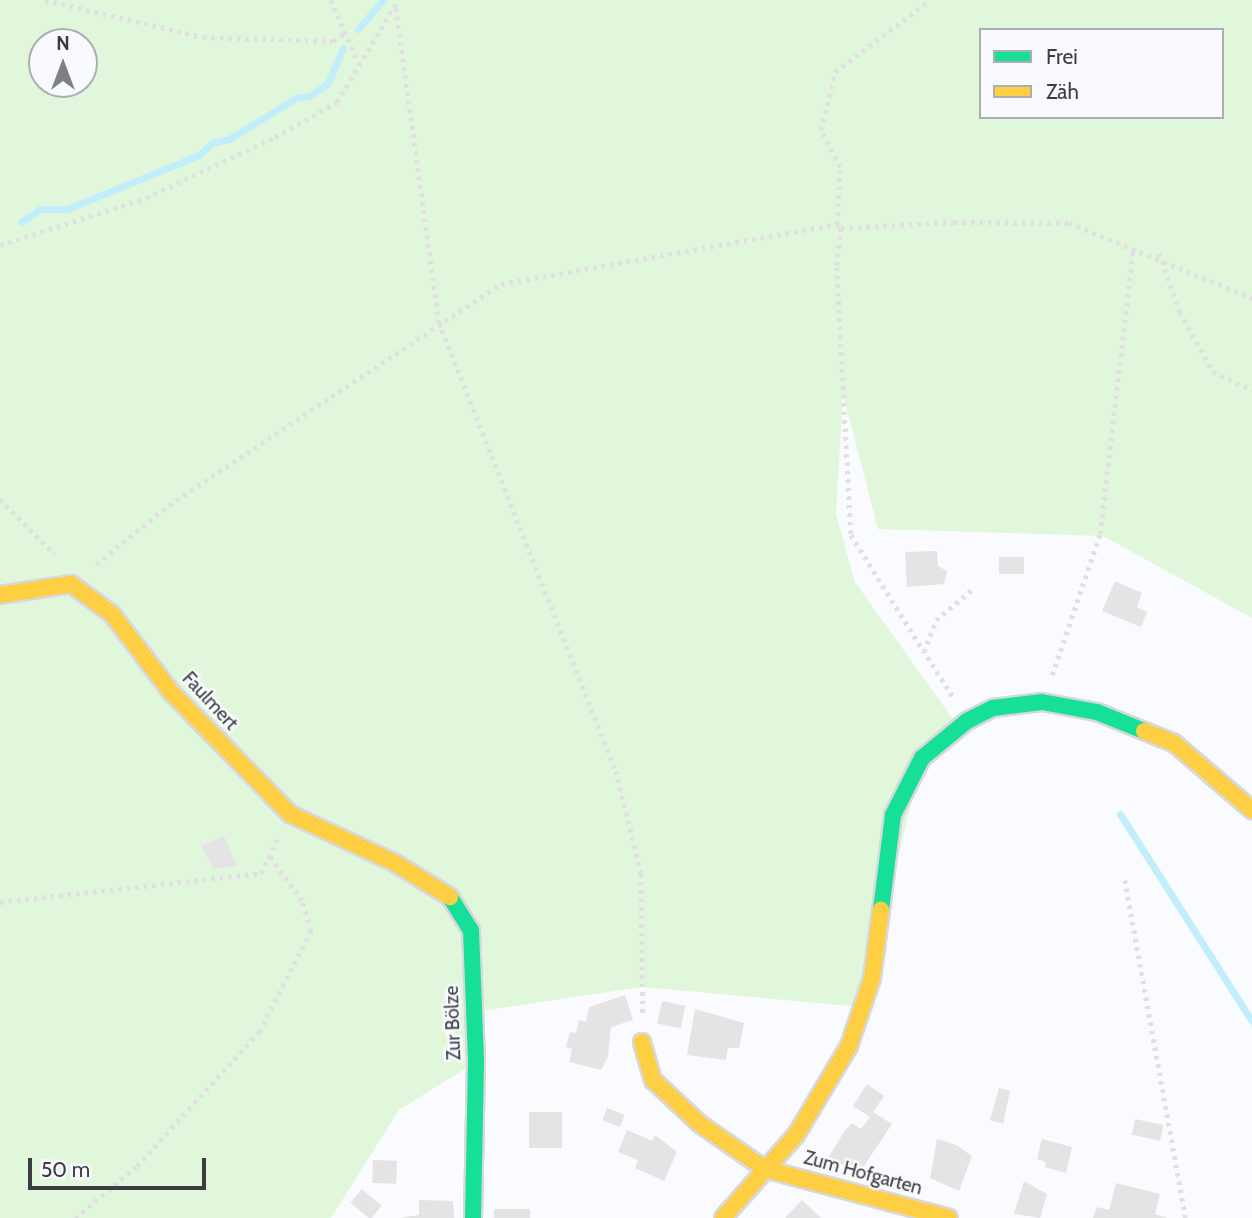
<!DOCTYPE html>
<meta charset="utf-8">
<style>
body{margin:0}
#map{position:relative;width:1252px;height:1218px;overflow:hidden;background:#fafbfe;font-family:Cabin,sans-serif}
div>[style]{position:absolute}
[style*='--x']{left:calc(var(--x)*1px);top:calc(var(--y)*1px);width:calc(var(--w)*1px);rotate:calc(var(--a)*1deg)}
.green>*{inset:0;background:#e1f7db}
.stream>*{height:7px;margin:-3.5px;padding:0 3.5px;transform-origin:3.5px;border-radius:3.5px;background:#c1eefa}
.building>*{inset:0;background:#e5e3e4;transform-origin:0 0}
.path>*{height:4.5px;margin-top:-2.25px;transform-origin:0;background:repeating-linear-gradient(90deg,#e0e0e0 0 3.5px,transparent 0 8.5px)}
.roads{filter:drop-shadow(2px 0 #d8d8dc) drop-shadow(-2px 0 #d8d8dc) drop-shadow(0 2px #d8d8dc) drop-shadow(0 -2px #d8d8dc)}
.fast>*{height:16px;margin:-8px;padding:0 8px;transform-origin:8px;border-radius:8px;background:#16e098}
.slow>*{height:16px;margin:-8px;padding:0 8px;transform-origin:8px;border-radius:8px;background:#ffcf43}
span{translate:-50% -50%;white-space:nowrap;text-align:center;line-height:1.15;-webkit-text-stroke:5px #f9faff;paint-order:stroke}
.street-label{font-size:19px;color:#3c3d41}
.legend{position:absolute;left:979px;top:28px;width:245px;height:91px;box-sizing:border-box;background:#f9faff;border:2px solid #adaeb3;margin:0;padding:9px 12px;list-style:none;font-size:21px;color:#3c3d41}
.legend li{display:flex;align-items:center;gap:14px;height:35px}
.legend b{width:35px;border:2px solid #adaeb3}
.north{position:absolute;left:28px;top:28px;width:70px;height:70px;box-sizing:border-box;background:#f9faff;border:2px solid #adaeb3;border-radius:50%;rotate:0deg;font-size:19px;font-weight:700;line-height:28px;text-align:center;color:#3c3d41}
.north::after{content:'';display:block;margin:auto;width:24px;height:32px;background:#7e8083;clip-path:polygon(50% 0,100% 100%,50% 72%,0 100%)}
.scale{position:absolute;left:28px;top:1158px;width:178px;height:32px;box-sizing:border-box;border:4px solid #3c3d41;border-top:0;padding-left:9px;font-size:21px;line-height:24px;white-space:nowrap;color:#3c3d41;-webkit-text-stroke:5px #f9faff;paint-order:stroke}
</style>
<div id="map">
<div class="green">
<i style="clip-path:polygon(evenodd,0 0,1252px 0,1252px 618px,1103px 536px,878px 529px,843px 394px,836px 514px,855px 582px,960px 729px,922px 758px,862px 1007px,642px 987px,474px 1012px,476px 1062px,399px 1110px,331px 1218px,0 1218px,0 0,981px 30px,1222px 30px,1222px 117px,981px 117px,981px 30px,0 0,42px 42px,84px 42px,84px 84px,42px 84px,42px 42px)"></i>
</div>
<div class="stream">
<i style="--x:358;--y:29;--w:38;--a:-49"></i>
<i style="--x:21;--y:222;--w:23;--a:-34"></i>
<i style="--x:40;--y:209;--w:27;--a:0"></i>
<i style="--x:67;--y:209;--w:143;--a:-22.2"></i>
<i style="--x:199;--y:155;--w:18;--a:-43"></i>
<i style="--x:212;--y:143;--w:17;--a:-13"></i>
<i style="--x:229;--y:139;--w:79;--a:-31.5"></i>
<i style="--x:296;--y:98;--w:14;--a:-8"></i>
<i style="--x:310;--y:96;--w:22;--a:-36"></i>
<i style="--x:328;--y:83;--w:38;--a:-67"></i>
<i style="--x:1120;--y:814;--w:246;--a:57.5"></i>
</div>
<div class="building">
<i style="clip-path:polygon(937px 551px,938px 566px,947px 571px,944px 584px,907px 587px,905px 552px)"></i>
<i style="left:1024px;top:557px;width:17px;height:25px;rotate:90deg"></i>
<i style="clip-path:polygon(1115px 581px,1142px 593px,1137px 607px,1147px 612px,1141px 627px,1102px 611px)"></i>
<i style="clip-path:polygon(224px 836px,237px 866px,214px 869px,201px 845px)"></i>
<i style="clip-path:polygon(625px 995px,633px 1020px,611px 1027px,608px 1057px,601px 1070px,569px 1062px,572px 1049px,566px 1047px,570px 1032px,576px 1033px,579px 1020px,586px 1022px,589px 1007px)"></i>
<i style="left:662px;top:1001px;width:24px;height:23px;rotate:12deg"></i>
<i style="clip-path:polygon(695px 1009px,744px 1023px,739px 1048px,728px 1048px,726px 1060px,687px 1055px)"></i>
<i style="clip-path:polygon(867px 1084px,884px 1096px,873px 1112px,892px 1124px,858px 1175px,829px 1156px,846px 1129px,852px 1123px,861px 1129px,870px 1117px,853px 1106px)"></i>
<i style="clip-path:polygon(999px 1088px,1010px 1091px,1003px 1124px,990px 1120px)"></i>
<i style="left:607px;top:1108px;width:19px;height:13px;rotate:21deg"></i>
<i style="left:529px;top:1112px;width:33px;height:36px"></i>
<i style="left:1135px;top:1119px;width:29px;height:16px;rotate:12deg"></i>
<i style="clip-path:polygon(627px 1130px,652px 1141px,655px 1135px,677px 1152px,664px 1181px,635px 1168px,638px 1160px,618px 1152px)"></i>
<i style="clip-path:polygon(937px 1139px,956px 1145px,972px 1156px,959px 1191px,930px 1178px)"></i>
<i style="clip-path:polygon(1042px 1139px,1072px 1147px,1066px 1173px,1045px 1167px,1046px 1162px,1037px 1159px)"></i>
<i style="left:373px;top:1160px;width:24px;height:23px;rotate:2deg"></i>
<i style="clip-path:polygon(1024px 1181px,1047px 1194px,1040px 1218px,1014px 1214px)"></i>
<i style="clip-path:polygon(1116px 1183px,1160px 1194px,1155px 1214px,1168px 1218px,1093px 1218px,1097px 1207px,1109px 1210px)"></i>
<i style="left:362px;top:1189px;width:26px;height:18px;rotate:40deg"></i>
<i style="clip-path:polygon(419px 1200px,453px 1201px,454px 1218px,399px 1218px,419px 1215px)"></i>
<i style="clip-path:polygon(802px 1200px,821px 1218px,785px 1218px)"></i>
<i style="left:494px;top:1209px;width:36px;height:9px"></i>
</div>
<div class="path">
<i style="--x:45;--y:0;--w:162;--a:13.2"></i>
<i style="--x:203;--y:37;--w:130;--a:1.8"></i>
<i style="--x:333;--y:41;--w:14;--a:-34"></i>
<i style="--x:331;--y:0;--w:70;--a:66.4"></i>
<i style="--x:396;--y:8;--w:317;--a:82.2"></i>
<i style="--x:439;--y:322;--w:483;--a:68.5"></i>
<i style="--x:616;--y:771;--w:105;--a:76.2"></i>
<i style="--x:641;--y:873;--w:141;--a:89.2"></i>
<i style="--x:837;--y:224;--w:57;--a:-87"></i>
<i style="--x:840;--y:167;--w:42;--a:-117.2"></i>
<i style="--x:821;--y:130;--w:60;--a:-76.4"></i>
<i style="--x:835;--y:72;--w:119;--a:-37.2"></i>
<i style="--x:841;--y:228;--w:39;--a:96"></i>
<i style="--x:837;--y:267;--w:268;--a:87"></i>
<i style="--x:851;--y:535;--w:138;--a:58"></i>
<i style="--x:0;--y:245;--w:153;--a:-17.8"></i>
<i style="--x:146;--y:198;--w:143;--a:-25.3"></i>
<i style="--x:275;--y:137;--w:71;--a:-29.4"></i>
<i style="--x:337;--y:102;--w:119;--a:-59.1"></i>
<i style="--x:1159;--y:253;--w:63;--a:70.4"></i>
<i style="--x:1180;--y:312;--w:68;--a:61.2"></i>
<i style="--x:1213;--y:372;--w:43;--a:24.8"></i>
<i style="--x:0;--y:499;--w:78;--a:45.5"></i>
<i style="--x:96;--y:564;--w:94;--a:-38.9"></i>
<i style="--x:169;--y:505;--w:399;--a:-33.7"></i>
<i style="--x:501;--y:284;--w:341;--a:-10.1"></i>
<i style="--x:837;--y:224;--w:6;--a:45"></i>
<i style="--x:841;--y:228;--w:113;--a:-3"></i>
<i style="--x:954;--y:222;--w:115;--a:0.5"></i>
<i style="--x:1069;--y:223;--w:198;--a:22.3"></i>
<i style="--x:1052;--y:675;--w:149;--a:-71.2"></i>
<i style="--x:1100;--y:534;--w:286;--a:-83.4"></i>
<i style="--x:952;--y:696;--w:52;--a:-122.5"></i>
<i style="--x:924;--y:652;--w:34;--a:-69"></i>
<i style="--x:936;--y:620;--w:50;--a:-40.1"></i>
<i style="--x:1125;--y:880;--w:343;--a:79.8"></i>
<i style="--x:0;--y:902;--w:263;--a:-6.3"></i>
<i style="--x:261;--y:873;--w:37;--a:-64"></i>
<i style="--x:75;--y:1218;--w:81;--a:-40"></i>
<i style="--x:137;--y:1166;--w:181;--a:-47.7"></i>
<i style="--x:259;--y:1032;--w:114;--a:-62.8"></i>
<i style="--x:311;--y:931;--w:31;--a:-107"></i>
<i style="--x:302;--y:901;--w:56;--a:-126.3"></i>
</div>
<div class="roads">
<div class="fast">
<i style="--x:450;--y:897;--w:39;--a:58"></i>
<i style="--x:471;--y:930;--w:132;--a:87.8"></i>
<i style="--x:476;--y:1062;--w:156;--a:91.1"></i>
<i style="--x:881;--y:910;--w:96;--a:-82.8"></i>
<i style="--x:893;--y:815;--w:64;--a:-63"></i>
<i style="--x:922;--y:758;--w:58;--a:-39.4"></i>
<i style="--x:967;--y:721;--w:29;--a:-27"></i>
<i style="--x:993;--y:708;--w:49;--a:-7"></i>
<i style="--x:1042;--y:702;--w:56;--a:10.3"></i>
<i style="--x:1097;--y:712;--w:51;--a:22"></i>
</div>
<div class="slow">
<i style="--x:0;--y:595;--w:72;--a:-8.8"></i>
<i style="--x:71;--y:584;--w:51;--a:36.2"></i>
<i style="--x:112;--y:614;--w:98;--a:52.9"></i>
<i style="--x:171;--y:692;--w:170;--a:45.7"></i>
<i style="--x:290;--y:814;--w:116;--a:25"></i>
<i style="--x:395;--y:863;--w:65;--a:31.7"></i>
<i style="--x:1144;--y:731;--w:32;--a:22"></i>
<i style="--x:1174;--y:743;--w:103;--a:40.7"></i>
<i style="--x:642;--y:1042;--w:40;--a:74"></i>
<i style="--x:653;--y:1080;--w:64;--a:43.1"></i>
<i style="--x:700;--y:1124;--w:79;--a:34.7"></i>
<i style="--x:765;--y:1169;--w:190;--a:14.9"></i>
<i style="--x:723;--y:1218;--w:111;--a:-48.7"></i>
<i style="--x:796;--y:1135;--w:104;--a:-59.2"></i>
<i style="--x:849;--y:1046;--w:72;--a:-71.3"></i>
<i style="--x:872;--y:978;--w:69;--a:-82.5"></i>
</div>
</div>
<div class="street-label">
<span style="left:210px;top:701px;rotate:47deg">Faulmert</span>
<span style="left:453px;top:1023px;rotate:-92deg">Zur Bölze</span>
<span style="left:863px;top:1173px;rotate:15deg">Zum Hofgarten</span>
</div>
<ul class="legend">
<li><b style="height:9px;background:#16e098"></b>Frei</li>
<li><b style="height:9px;background:#ffcf43"></b>Zäh</li>
</ul>
<div class="north">N</div>
<div class="scale">50 m</div>
</div>
